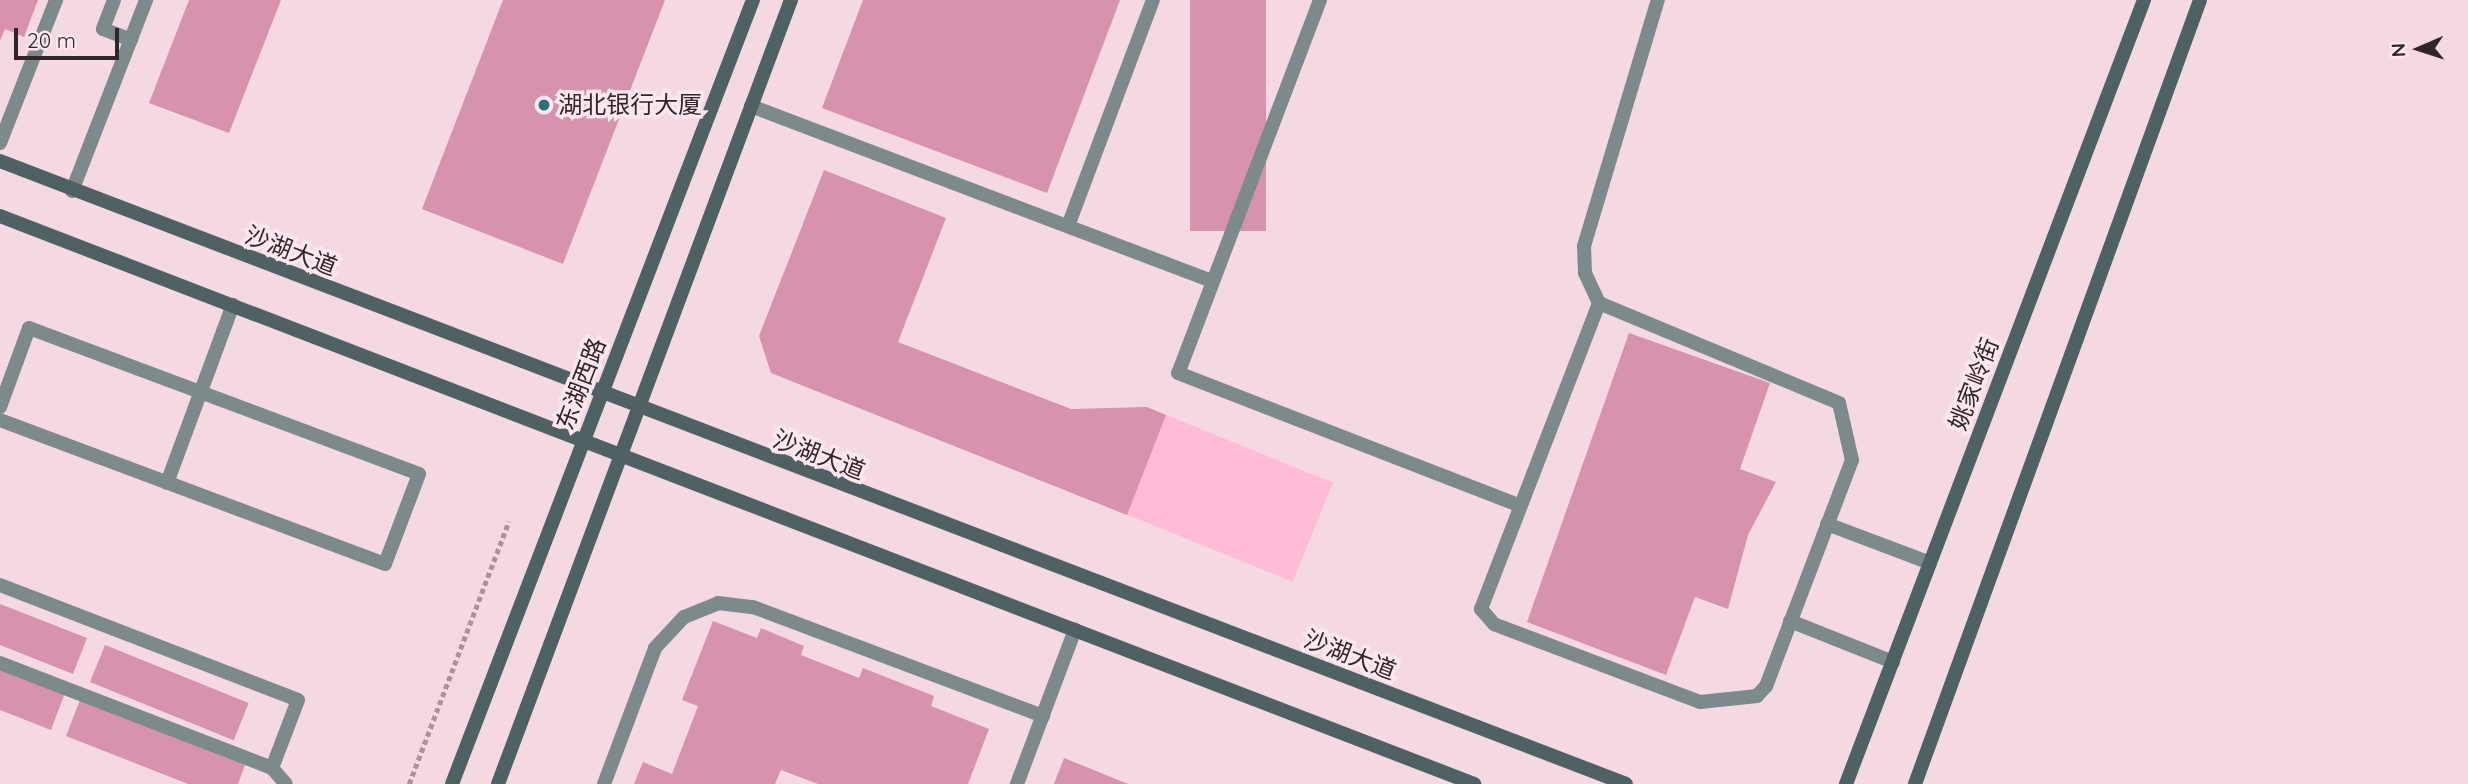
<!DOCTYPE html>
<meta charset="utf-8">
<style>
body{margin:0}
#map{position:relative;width:2468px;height:784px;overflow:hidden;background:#f4d8e2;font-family:Quicksand,"Noto Sans SC",sans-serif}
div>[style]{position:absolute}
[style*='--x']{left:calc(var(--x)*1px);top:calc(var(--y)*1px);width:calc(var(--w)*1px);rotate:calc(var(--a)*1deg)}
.green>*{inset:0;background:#ffbcd6;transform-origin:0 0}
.building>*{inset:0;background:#d792ad;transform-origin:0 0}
.path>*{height:4.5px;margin-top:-2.25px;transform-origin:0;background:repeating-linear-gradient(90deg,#a8939a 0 5px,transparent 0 8.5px)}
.lane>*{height:14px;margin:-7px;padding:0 7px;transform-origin:7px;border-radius:7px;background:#7d8a8c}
.secondary>*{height:14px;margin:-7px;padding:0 7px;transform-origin:7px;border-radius:7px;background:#4e6163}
.dots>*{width:19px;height:19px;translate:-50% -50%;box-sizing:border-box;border:4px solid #fee7ef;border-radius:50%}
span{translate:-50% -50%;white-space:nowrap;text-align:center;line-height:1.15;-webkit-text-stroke:7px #fee7ef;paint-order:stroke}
.poi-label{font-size:24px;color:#30262a}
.left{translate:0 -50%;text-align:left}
.street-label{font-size:24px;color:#30262a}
.north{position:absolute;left:2384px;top:14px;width:70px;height:70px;-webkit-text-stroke:5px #fee7ef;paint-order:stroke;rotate:267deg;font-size:19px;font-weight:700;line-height:28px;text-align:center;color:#30262a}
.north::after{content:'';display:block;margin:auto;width:24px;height:32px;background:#30262a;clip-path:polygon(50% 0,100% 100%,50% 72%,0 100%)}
.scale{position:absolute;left:14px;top:28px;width:105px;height:32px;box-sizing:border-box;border:4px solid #30262a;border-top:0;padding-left:9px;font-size:21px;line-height:24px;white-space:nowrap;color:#30262a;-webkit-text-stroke:5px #fee7ef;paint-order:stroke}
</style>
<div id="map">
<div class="green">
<i style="left:1166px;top:415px;width:180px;height:107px;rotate:22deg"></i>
</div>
<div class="building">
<i style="clip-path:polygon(0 0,38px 0,24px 37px,5px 29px,0 41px)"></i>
<i style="clip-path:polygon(189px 0,281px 0,229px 133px,149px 103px)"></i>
<i style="clip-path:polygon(503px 0,665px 0,563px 264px,422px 209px)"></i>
<i style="clip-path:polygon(863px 0,1120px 0,1047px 193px,822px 108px)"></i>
<i style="left:1190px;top:0;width:76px;height:231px"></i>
<i style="clip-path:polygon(824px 170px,946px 218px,898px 342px,1071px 409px,1147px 407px,1166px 415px,1127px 515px,771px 373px,759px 336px)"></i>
<i style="clip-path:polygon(1629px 333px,1770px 383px,1740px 469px,1776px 482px,1748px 535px,1728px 609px,1695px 597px,1666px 675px,1527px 622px)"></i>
<i style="clip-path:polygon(0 604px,87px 638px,73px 674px,0 645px)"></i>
<i style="clip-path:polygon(713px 621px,757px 638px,761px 628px,804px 646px,801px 655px,859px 678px,863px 668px,934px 696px,931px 706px,989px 729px,968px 784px,818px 784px,781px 770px,775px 784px,634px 784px,643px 762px,672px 774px,698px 706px,682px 700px)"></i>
<i style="left:105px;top:645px;width:155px;height:40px;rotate:22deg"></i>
<i style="clip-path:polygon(0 667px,65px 693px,51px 730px,0 710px)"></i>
<i style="clip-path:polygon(80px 700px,245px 765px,238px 784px,188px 784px,66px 736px)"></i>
<i style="clip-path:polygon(1064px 758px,1128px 784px,1054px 784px)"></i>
</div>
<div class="path">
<i style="--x:409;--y:784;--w:281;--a:-69.2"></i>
</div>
<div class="lane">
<i style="--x:114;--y:0;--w:31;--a:111"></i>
<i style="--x:103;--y:29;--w:30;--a:21"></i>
<i style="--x:1320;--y:0;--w:399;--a:110.8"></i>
<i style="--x:1178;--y:373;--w:365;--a:21.2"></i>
<i style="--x:751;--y:106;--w:493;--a:20.8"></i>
<i style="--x:0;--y:143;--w:154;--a:-68.6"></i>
<i style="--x:72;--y:191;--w:205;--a:-68.8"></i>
<i style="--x:1068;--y:226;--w:241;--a:-69.4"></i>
<i style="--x:1599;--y:303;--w:260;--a:22.6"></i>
<i style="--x:1839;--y:403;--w:58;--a:77.2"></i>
<i style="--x:1852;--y:460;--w:242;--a:110.8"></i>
<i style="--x:1766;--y:686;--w:13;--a:132"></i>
<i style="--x:1757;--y:696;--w:57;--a:174"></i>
<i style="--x:1700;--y:702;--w:220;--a:-159.3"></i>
<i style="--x:1494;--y:624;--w:20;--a:-131"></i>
<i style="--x:1481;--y:609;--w:328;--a:-68.9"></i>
<i style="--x:1599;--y:303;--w:33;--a:-115"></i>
<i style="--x:1585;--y:273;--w:27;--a:-92"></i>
<i style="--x:1584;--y:246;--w:257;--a:-73.3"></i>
<i style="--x:0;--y:407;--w:84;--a:-69.8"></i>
<i style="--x:29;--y:328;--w:416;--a:20.5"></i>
<i style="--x:419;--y:474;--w:96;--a:110.7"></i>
<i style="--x:385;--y:564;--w:411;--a:-159.5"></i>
<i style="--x:167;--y:483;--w:190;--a:-69.7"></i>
<i style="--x:1827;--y:524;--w:110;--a:20.7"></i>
<i style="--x:0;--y:585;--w:319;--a:21.1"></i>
<i style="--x:298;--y:700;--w:73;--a:110.9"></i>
<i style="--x:1790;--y:621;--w:111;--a:21.7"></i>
<i style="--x:0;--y:663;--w:292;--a:21.1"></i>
<i style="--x:272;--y:768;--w:21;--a:49"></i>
<i style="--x:604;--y:784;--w:145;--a:-69.4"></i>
<i style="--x:655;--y:648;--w:42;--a:-46.9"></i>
<i style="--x:684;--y:617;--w:37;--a:-22"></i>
<i style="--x:718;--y:603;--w:35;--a:7"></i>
<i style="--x:753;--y:607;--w:310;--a:20.6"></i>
<i style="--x:1017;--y:784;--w:165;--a:-69.4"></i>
</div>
<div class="secondary">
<i style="--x:0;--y:161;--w:1741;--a:20.96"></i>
<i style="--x:0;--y:216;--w:1580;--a:21.07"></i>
<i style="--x:452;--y:784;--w:840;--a:-69"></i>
<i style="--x:498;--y:784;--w:837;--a:-69.51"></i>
<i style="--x:1846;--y:784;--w:839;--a:-69.19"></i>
<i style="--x:1915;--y:784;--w:834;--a:-70.02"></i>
</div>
<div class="dots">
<i style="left:544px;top:105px;background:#2a737b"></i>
</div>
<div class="poi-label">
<span class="left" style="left:558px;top:105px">湖北银行大厦</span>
</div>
<div class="street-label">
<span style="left:291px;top:251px;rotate:21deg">沙湖大道</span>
<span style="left:581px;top:384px;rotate:-69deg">东湖西路</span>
<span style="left:1974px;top:384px;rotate:-69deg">姚家岭街</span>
<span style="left:819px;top:455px;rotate:21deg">沙湖大道</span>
<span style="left:1350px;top:655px;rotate:21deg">沙湖大道</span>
</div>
<div class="north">N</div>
<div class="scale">20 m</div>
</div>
